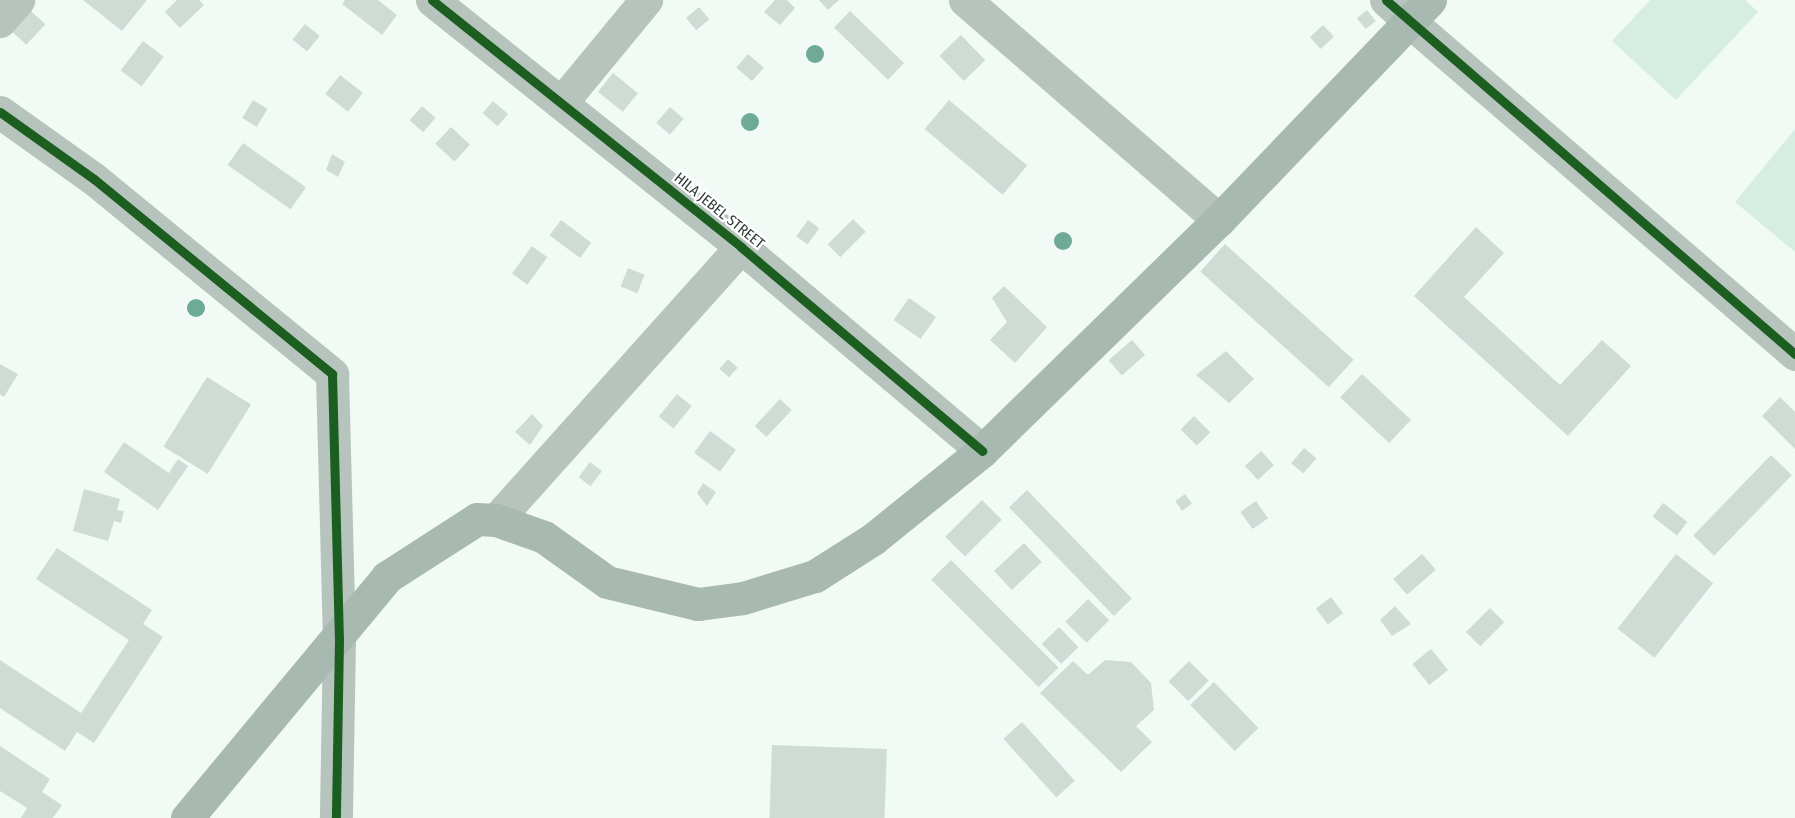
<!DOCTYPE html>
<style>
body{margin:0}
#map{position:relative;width:1795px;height:818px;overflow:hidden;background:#f2faf6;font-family:"Fira Sans Condensed",sans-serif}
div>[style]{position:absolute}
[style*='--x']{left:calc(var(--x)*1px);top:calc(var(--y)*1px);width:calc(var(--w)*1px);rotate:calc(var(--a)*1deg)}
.green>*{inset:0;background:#d6ede3}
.building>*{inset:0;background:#cfdcd6;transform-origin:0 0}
.minor>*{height:33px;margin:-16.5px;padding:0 16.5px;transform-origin:16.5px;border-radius:16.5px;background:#b6c4bd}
.tertiary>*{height:33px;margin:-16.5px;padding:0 16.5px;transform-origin:16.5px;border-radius:16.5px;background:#b6c4bd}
.secondary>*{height:33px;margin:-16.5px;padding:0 16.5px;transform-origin:16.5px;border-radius:16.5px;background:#a7b9b1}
.cycleway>*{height:9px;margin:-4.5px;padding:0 4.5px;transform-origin:4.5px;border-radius:4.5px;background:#1b5e20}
.trees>*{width:18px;height:18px;margin:-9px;border-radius:50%;background:#6fa998}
span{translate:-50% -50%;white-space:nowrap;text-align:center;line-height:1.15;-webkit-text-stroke:4.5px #fff;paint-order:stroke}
.street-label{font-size:15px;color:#333d38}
</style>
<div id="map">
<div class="green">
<i style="clip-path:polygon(1650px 0,1745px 0,1758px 12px,1676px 100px,1612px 41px)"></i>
<i style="clip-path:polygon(1795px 129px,1795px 252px,1735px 202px)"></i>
</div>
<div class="building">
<i style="clip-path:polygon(83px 0,147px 0,122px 31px)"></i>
<i style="clip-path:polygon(177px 0,199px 0,204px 5px,180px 28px,165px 12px)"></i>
<i style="clip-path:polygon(345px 0,378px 0,397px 15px,382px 35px,342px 4px)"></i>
<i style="clip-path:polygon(775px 0,787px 0,795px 8px,780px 25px,764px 12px)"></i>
<i style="clip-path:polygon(819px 0,839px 0,828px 10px)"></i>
<i style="left:699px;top:7px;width:16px;height:17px;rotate:50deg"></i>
<i style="left:30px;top:10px;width:21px;height:28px;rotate:43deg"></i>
<i style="left:1367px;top:10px;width:14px;height:13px;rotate:51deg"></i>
<i style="left:850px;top:11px;width:75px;height:23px;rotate:44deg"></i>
<i style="left:305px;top:24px;width:19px;height:20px;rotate:39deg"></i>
<i style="left:1323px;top:25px;width:16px;height:18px;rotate:47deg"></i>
<i style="left:961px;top:35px;width:35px;height:30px;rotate:46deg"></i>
<i style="left:143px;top:41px;width:26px;height:37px;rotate:37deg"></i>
<i style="left:748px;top:54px;width:21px;height:18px;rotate:41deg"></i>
<i style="left:613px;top:73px;width:32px;height:24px;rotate:39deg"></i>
<i style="left:340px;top:75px;width:29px;height:24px;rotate:38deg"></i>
<i style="left:253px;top:100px;width:17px;height:21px;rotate:31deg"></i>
<i style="left:949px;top:100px;width:102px;height:38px;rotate:40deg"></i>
<i style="left:493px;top:101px;width:20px;height:16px;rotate:41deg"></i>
<i style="left:422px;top:106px;width:18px;height:19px;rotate:41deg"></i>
<i style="left:670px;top:107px;width:18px;height:21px;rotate:41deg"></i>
<i style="left:451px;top:127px;width:26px;height:23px;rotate:43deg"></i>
<i style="left:243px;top:143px;width:77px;height:27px;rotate:35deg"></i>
<i style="clip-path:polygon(332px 154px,345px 162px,338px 177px,326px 170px)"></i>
<i style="left:853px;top:219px;width:18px;height:36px;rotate:45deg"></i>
<i style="left:561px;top:220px;width:38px;height:19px;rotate:37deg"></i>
<i style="left:808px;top:220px;width:14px;height:20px;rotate:36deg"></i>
<i style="clip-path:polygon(1476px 227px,1504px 253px,1464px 297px,1560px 385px,1602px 340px,1631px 366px,1568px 436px,1414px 296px)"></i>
<i style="left:1225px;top:244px;width:173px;height:37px;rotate:42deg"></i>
<i style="left:532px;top:246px;width:19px;height:34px;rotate:36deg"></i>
<i style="left:628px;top:268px;width:18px;height:20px;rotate:22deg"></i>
<i style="clip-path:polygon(1004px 286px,1047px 327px,1015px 363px,990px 340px,1007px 322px,992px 298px)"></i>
<i style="left:909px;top:298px;width:33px;height:27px;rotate:35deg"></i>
<i style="left:1132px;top:340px;width:20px;height:31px;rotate:49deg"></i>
<i style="clip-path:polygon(1226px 351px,1254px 379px,1229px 403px,1196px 375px)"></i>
<i style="left:728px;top:359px;width:13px;height:13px;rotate:42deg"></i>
<i style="clip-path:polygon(0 364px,18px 374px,4px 397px,0 394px)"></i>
<i style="left:1362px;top:374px;width:67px;height:32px;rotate:43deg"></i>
<i style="left:207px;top:377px;width:52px;height:82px;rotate:32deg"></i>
<i style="left:677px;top:394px;width:19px;height:29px;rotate:39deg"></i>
<i style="clip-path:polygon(1780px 397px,1795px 412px,1795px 449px,1762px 416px)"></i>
<i style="left:780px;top:399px;width:16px;height:37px;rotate:43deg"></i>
<i style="clip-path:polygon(532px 414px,543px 426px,530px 445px,515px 432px)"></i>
<i style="left:1194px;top:416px;width:23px;height:19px;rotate:45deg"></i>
<i style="left:710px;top:431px;width:32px;height:27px;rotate:36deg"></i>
<i style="clip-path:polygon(124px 442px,169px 473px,178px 459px,188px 466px,158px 510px,104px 472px)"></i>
<i style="left:1304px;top:448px;width:16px;height:20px;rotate:40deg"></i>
<i style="left:1261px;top:451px;width:19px;height:22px;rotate:47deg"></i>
<i style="left:1771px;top:455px;width:29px;height:112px;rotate:44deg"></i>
<i style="left:590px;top:462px;width:15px;height:19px;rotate:37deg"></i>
<i style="clip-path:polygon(703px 483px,716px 492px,707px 506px,697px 493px)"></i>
<i style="clip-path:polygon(84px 489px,120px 499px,117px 510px,124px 511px,121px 523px,114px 521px,108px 541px,73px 531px)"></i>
<i style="left:1027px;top:490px;width:151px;height:25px;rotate:46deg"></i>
<i style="left:1185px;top:494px;width:12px;height:12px;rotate:55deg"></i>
<i style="left:982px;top:500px;width:28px;height:52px;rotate:45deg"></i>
<i style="left:1256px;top:501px;width:21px;height:19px;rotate:55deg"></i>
<i style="left:1663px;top:503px;width:31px;height:17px;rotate:38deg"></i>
<i style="left:1024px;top:543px;width:26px;height:41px;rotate:47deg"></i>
<i style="clip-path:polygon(57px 548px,152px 610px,143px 624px,163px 637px,94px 743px,77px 732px,65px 751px,0 708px,0 660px,81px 713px,129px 640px,36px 579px)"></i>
<i style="left:1422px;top:554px;width:21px;height:38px;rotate:49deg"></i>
<i style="left:1676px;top:554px;width:47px;height:95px;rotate:38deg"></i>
<i style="left:951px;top:560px;width:152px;height:28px;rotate:45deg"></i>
<i style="left:1331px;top:597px;width:20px;height:19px;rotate:53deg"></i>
<i style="left:1088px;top:599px;width:30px;height:32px;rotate:45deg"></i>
<i style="clip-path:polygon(1395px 606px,1411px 624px,1392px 636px,1380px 620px)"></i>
<i style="left:1490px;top:608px;width:20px;height:34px;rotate:45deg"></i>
<i style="left:1059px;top:627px;width:28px;height:24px;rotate:46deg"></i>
<i style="left:1431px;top:649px;width:27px;height:24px;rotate:51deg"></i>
<i style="clip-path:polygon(1105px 660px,1131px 662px,1151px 683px,1154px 710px,1136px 726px,1152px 742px,1121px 772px,1040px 693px,1073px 661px,1088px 675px)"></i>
<i style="left:1189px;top:661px;width:28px;height:29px;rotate:45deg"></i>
<i style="left:1214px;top:682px;width:64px;height:33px;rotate:46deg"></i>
<i style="left:1022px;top:722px;width:79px;height:25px;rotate:48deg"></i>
<i style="left:772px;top:745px;width:115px;height:73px;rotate:2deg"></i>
<i style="clip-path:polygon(0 746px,50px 779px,42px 792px,62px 805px,53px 818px,21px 818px,27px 808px,0 791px)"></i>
</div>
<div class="minor">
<i style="--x:432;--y:0;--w:396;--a:38.6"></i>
<i style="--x:741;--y:247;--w:316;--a:40.2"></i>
<i style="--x:965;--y:0;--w:336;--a:40.9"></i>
<i style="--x:1386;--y:0;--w:31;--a:42"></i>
<i style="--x:0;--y:21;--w:28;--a:-49"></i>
<i style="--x:561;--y:103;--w:134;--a:-50.5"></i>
<i style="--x:0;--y:112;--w:115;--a:35.5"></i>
<i style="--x:94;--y:179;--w:308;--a:39.3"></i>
<i style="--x:332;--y:374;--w:266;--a:88.5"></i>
<i style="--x:339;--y:640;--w:178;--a:91"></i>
<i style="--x:496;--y:520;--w:367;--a:-48.1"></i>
</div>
<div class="tertiary">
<i style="--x:1409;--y:21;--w:510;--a:40.78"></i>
</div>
<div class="secondary">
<i style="--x:187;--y:818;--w:313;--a:-50.3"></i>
<i style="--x:387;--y:577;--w:107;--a:-32.8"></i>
<i style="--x:477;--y:519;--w:19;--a:3"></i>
<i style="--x:496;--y:520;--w:51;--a:19.5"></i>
<i style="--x:544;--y:537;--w:77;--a:35.5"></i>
<i style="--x:607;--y:582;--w:94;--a:13.6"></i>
<i style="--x:698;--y:604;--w:45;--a:-7.6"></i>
<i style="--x:743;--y:598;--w:75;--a:-17"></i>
<i style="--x:815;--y:576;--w:69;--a:-32.5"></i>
<i style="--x:873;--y:539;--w:140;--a:-38.9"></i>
<i style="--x:982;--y:451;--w:331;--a:-44.3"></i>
<i style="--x:1219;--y:220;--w:305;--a:-46.2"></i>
</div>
<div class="cycleway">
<i style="--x:432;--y:0;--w:396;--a:38.6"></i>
<i style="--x:741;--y:247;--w:316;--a:40.2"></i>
<i style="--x:1386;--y:0;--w:541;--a:40.88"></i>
<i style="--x:0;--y:112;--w:115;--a:35.5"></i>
<i style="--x:94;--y:179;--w:308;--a:39.3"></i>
<i style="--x:332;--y:374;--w:266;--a:88.5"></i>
<i style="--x:339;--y:640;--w:178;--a:91"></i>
</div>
<div class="trees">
<i style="left:815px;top:54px"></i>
<i style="left:750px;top:122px"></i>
<i style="left:1063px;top:241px"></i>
<i style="left:196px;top:308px"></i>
</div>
<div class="street-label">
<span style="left:719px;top:211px;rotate:39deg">HILA JEBEL STREET</span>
</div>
</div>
